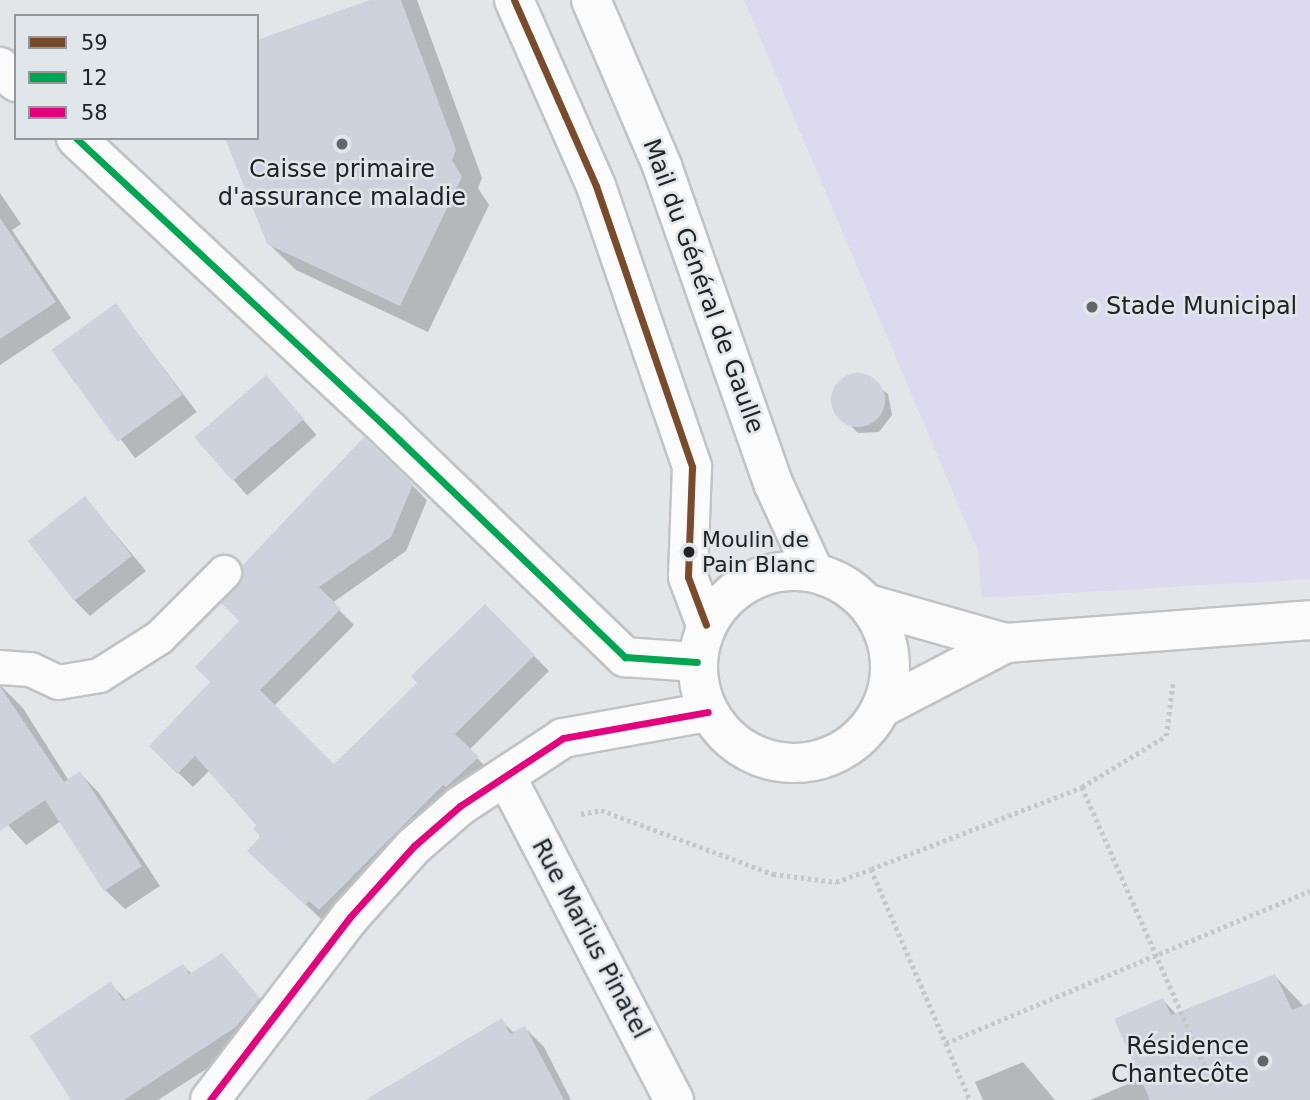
<!DOCTYPE html>
<meta charset="utf-8">
<style>
body{margin:0}
#map{position:relative;width:1310px;height:1100px;overflow:hidden;background:#e3e6e9;font-family:"DejaVu Sans",sans-serif}
div>[style]{position:absolute}
[style*='--x']{left:calc(var(--x)*1px);top:calc(var(--y)*1px);width:calc(var(--w)*1px);rotate:calc(var(--a)*1deg)}
.green>*{inset:0;background:#dddaef}
.shadow>*{inset:0;background:#0003;transform-origin:0 0}
.building>*{inset:0;background:#cdd2dd;transform-origin:0 0}
.round{border-radius:50%}
.path>*{height:4.5px;margin-top:-2.25px;transform-origin:0;background:repeating-linear-gradient(90deg,#c5c7c8 0 3.5px,transparent 0 7px)}
.roads{filter:drop-shadow(2px 0 #c0c2c4) drop-shadow(-2px 0 #c0c2c4) drop-shadow(0 2px #c0c2c4) drop-shadow(0 -2px #c0c2c4)}
.lane>*{height:33px;margin:-16.5px;padding:0 16.5px;transform-origin:16.5px;border-radius:16.5px;background:#fbfbfc}
.street>*{height:38px;margin:-19px;padding:0 19px;transform-origin:19px;border-radius:19px;background:#fbfbfc}
.secondary>*{height:38px;margin:-19px;padding:0 19px;transform-origin:19px;border-radius:19px;background:#fbfbfc}
.secondary>.ring{margin:-19px;padding:0;box-sizing:content-box;background:none;border:38px solid #fbfbfc;border-radius:50%}
.bus-1>*{height:7px;margin:-3.5px;padding:0 3.5px;transform-origin:3.5px;border-radius:3.5px;background:#7a4b2a}
.bus-2>*{height:7px;margin:-3.5px;padding:0 3.5px;transform-origin:3.5px;border-radius:3.5px;background:#00a651}
.bus-3>*{height:7px;margin:-3.5px;padding:0 3.5px;transform-origin:3.5px;border-radius:3.5px;background:#e5007d}
.dots>*{width:19px;height:19px;translate:-50% -50%;box-sizing:border-box;border:4px solid #e1e6eb;border-radius:50%}
span{translate:-50% -50%;white-space:nowrap;text-align:center;line-height:1.15;-webkit-text-stroke:5px #e1e6eb;paint-order:stroke}
.bus-label{font-size:22px;color:#202224}
.left{translate:0 -50%;text-align:left}
.poi-label{font-size:24px;color:#202224}
.right{translate:-100% -50%;text-align:right}
.street-label{font-size:24px;color:#202224}
.legend{position:absolute;left:14px;top:14px;width:245px;height:126px;box-sizing:border-box;background:#e1e6eb;border:2px solid #94989b;margin:0;padding:9px 12px;list-style:none;font-size:21px;color:#202224}
.legend li{display:flex;align-items:center;gap:14px;height:35px}
.legend b{width:35px;border:2px solid #94989b}
</style>
<div id="map">
<div class="green">
<i style="clip-path:polygon(744px 0,1310px 0,1310px 579px,982px 598px,977px 549px)"></i>
</div>
<div class="shadow">
<i style="clip-path:polygon(370px 0,417px 0,482px 178px,478px 188px,489px 205px,428px 332px,296px 270px,268px 243px,257px 138px)"></i>
<i style="clip-path:polygon(0 193px,21px 224px,12px 230px,71px 318px,0 365px)"></i>
<i style="left:116px;top:305px;width:134px;height:77px;rotate:53deg"></i>
<i style="clip-path:polygon(860px 374px,888px 394px,892px 415px,879px 432px,858px 433px,834px 409px,835px 388px,845px 377px)"></i>
<i style="left:266px;top:377px;width:77px;height:92px;rotate:49deg"></i>
<i style="clip-path:polygon(412px 485px,427px 500px,406px 551px,332px 603px,354px 625px,274px 706px,334px 766px,420px 683px,485px 606px,549px 671px,469px 750px,492px 773px,335px 924px,325px 915px,321px 919px,264px 865px,258px 825px,210px 770px,193px 787px,151px 746px)"></i>
<i style="clip-path:polygon(85px 498px,146px 571px,90px 616px,75px 601px)"></i>
<i style="clip-path:polygon(0 672px,2px 687px,23px 708px,69px 781px,80px 773px,99px 793px,160px 886px,125px 909px,105px 890px,61px 821px,26px 845px,0 816px)"></i>
<i style="clip-path:polygon(222px 955px,273px 1013px,250px 1041px,158px 1100px,73px 1100px,110px 983px,127px 1001px,183px 966px,192px 974px)"></i>
<i style="clip-path:polygon(1275px 976px,1310px 1013px,1310px 1100px,1090px 1100px,1142px 1078px,1163px 1000px,1177px 1015px)"></i>
<i style="clip-path:polygon(502px 1021px,515px 1034px,525px 1028px,544px 1047px,571px 1100px,403px 1100px)"></i>
<i style="clip-path:polygon(1023px 1062px,1055px 1100px,983px 1100px,975px 1082px)"></i>
</div>
<div class="building">
<i style="clip-path:polygon(370px 0,401px 0,456px 150px,452px 160px,462px 177px,400px 306px,267px 244px,225px 138px,257px 138px,257px 40px)"></i>
<i style="clip-path:polygon(0 218px,56px 302px,0 339px)"></i>
<i style="left:116px;top:303px;width:113px;height:80px;rotate:54deg"></i>
<i class="round" style="left:831px;top:373px;width:54px;height:54px"></i>
<i style="left:266px;top:375px;width:58px;height:95px;rotate:49deg"></i>
<i style="clip-path:polygon(364px 437px,413px 484px,391px 537px,319px 587px,341px 609px,260px 690px,334px 764px,417px 683px,411px 676px,485px 604px,535px 655px,455px 734px,479px 757px,446px 787px,443px 785px,319px 910px,309px 901px,305px 905px,247px 851px,261px 836px,253px 829px,256px 825px,195px 756px,177px 774px,149px 746px,210px 682px,195px 667px,239px 621px,221px 603px,242px 578px,242px 566px)"></i>
<i style="left:85px;top:496px;width:76px;height:73px;rotate:52deg"></i>
<i style="clip-path:polygon(0 686px,64px 782px,80px 771px,142px 866px,104px 891px,45px 800px,0 831px)"></i>
<i style="clip-path:polygon(222px 953px,260px 998px,236px 1027px,124px 1100px,71px 1100px,30px 1036px,111px 981px,123px 1001px,183px 964px,189px 974px)"></i>
<i style="clip-path:polygon(1275px 974px,1292px 1010px,1310px 1003px,1310px 1100px,1150px 1100px,1114px 1019px,1163px 998px,1171px 1015px)"></i>
<i style="clip-path:polygon(502px 1018px,510px 1034px,525px 1026px,564px 1100px,365px 1100px)"></i>
</div>
<div class="path">
<i style="--x:1082;--y:787;--w:325;--a:66.2"></i>
<i style="--x:581;--y:814;--w:20;--a:-11"></i>
<i style="--x:601;--y:810;--w:184;--a:20.4"></i>
<i style="--x:773;--y:874;--w:64;--a:7.2"></i>
<i style="--x:836;--y:882;--w:37;--a:-20"></i>
<i style="--x:871;--y:869;--w:189;--a:66.7"></i>
<i style="--x:946;--y:1043;--w:394;--a:-22.7"></i>
<i style="--x:871;--y:869;--w:226;--a:-21.2"></i>
<i style="--x:1082;--y:787;--w:98;--a:-31.3"></i>
<i style="--x:1166;--y:736;--w:55;--a:-82.7"></i>
<i style="--x:946;--y:1043;--w:62;--a:67.2"></i>
</div>
<div class="roads">
<div class="lane">
<i style="--x:0;--y:667;--w:30;--a:4"></i>
<i style="--x:30;--y:669;--w:31;--a:25"></i>
<i style="--x:58;--y:682;--w:42;--a:-9.7"></i>
<i style="--x:99;--y:675;--w:71;--a:-32.3"></i>
<i style="--x:159;--y:637;--w:92;--a:-45"></i>
</div>
<div class="street">
<i style="--x:0;--y:67;--w:22;--a:43"></i>
<i style="--x:76;--y:138;--w:431;--a:43"></i>
<i style="--x:391;--y:432;--w:325;--a:43.9"></i>
<i style="--x:625;--y:657;--w:72;--a:4"></i>
<i style="--x:507;--y:778;--w:363;--a:62.6"></i>
<i style="--x:210;--y:1100;--w:230;--a:-52.6"></i>
<i style="--x:350;--y:917;--w:96;--a:-48"></i>
<i style="--x:414;--y:846;--w:61;--a:-41"></i>
<i style="--x:460;--y:806;--w:123;--a:-33.4"></i>
<i style="--x:563;--y:738;--w:147;--a:-10.2"></i>
</div>
<div class="secondary">
<i style="--x:514;--y:0;--w:203;--a:66.2"></i>
<i style="--x:596;--y:186;--w:297;--a:71.1"></i>
<i style="--x:692;--y:467;--w:110;--a:92.1"></i>
<i style="--x:688;--y:577;--w:51;--a:69.4"></i>
<i style="--x:591;--y:0;--w:181;--a:66.8"></i>
<i style="--x:662;--y:166;--w:336;--a:70.7"></i>
<i style="--x:773;--y:483;--w:98;--a:65.3"></i>
<i class="ring" style="left:698px;top:571px;width:154px;height:154px"></i>
<i style="--x:868;--y:604;--w:143;--a:15.8"></i>
<i style="--x:1006;--y:643;--w:305;--a:-4.3"></i>
<i style="--x:881;--y:708;--w:141;--a:-27.5"></i>
</div>
</div>
<div class="bus-1">
<i style="--x:514;--y:0;--w:203;--a:66.2"></i>
<i style="--x:596;--y:186;--w:297;--a:71.1"></i>
<i style="--x:692;--y:467;--w:110;--a:92.1"></i>
<i style="--x:688;--y:577;--w:51;--a:69.4"></i>
</div>
<div class="bus-2">
<i style="--x:76;--y:138;--w:431;--a:43"></i>
<i style="--x:391;--y:432;--w:325;--a:43.9"></i>
<i style="--x:625;--y:657;--w:72;--a:4"></i>
</div>
<div class="bus-3">
<i style="--x:210;--y:1100;--w:230;--a:-52.6"></i>
<i style="--x:350;--y:917;--w:96;--a:-48"></i>
<i style="--x:414;--y:846;--w:61;--a:-41"></i>
<i style="--x:460;--y:806;--w:123;--a:-33.4"></i>
<i style="--x:563;--y:738;--w:147;--a:-10.2"></i>
</div>
<div class="dots">
<i style="left:342px;top:144px;background:#646769"></i>
<i style="left:1092px;top:307px;background:#646769"></i>
<i style="left:689px;top:552px;background:#202224"></i>
<i style="left:1263px;top:1061px;background:#646769"></i>
</div>
<div class="bus-label">
<span class="left" style="left:702px;top:552px">Moulin de<br>Pain Blanc</span>
</div>
<div class="poi-label">
<span style="left:342px;top:184px">Caisse primaire<br>d'assurance maladie</span>
<span class="left" style="left:1106px;top:307px">Stade Municipal</span>
<span class="right" style="left:1249px;top:1061px">Résidence<br>Chantecôte</span>
</div>
<div class="street-label">
<span style="left:703px;top:286px;rotate:70deg">Mail du Général de Gaulle</span>
<span style="left:590px;top:939px;rotate:62deg">Rue Marius Pinatel</span>
</div>
<ul class="legend">
<li><b style="height:9px;background:#7a4b2a"></b>59</li>
<li><b style="height:9px;background:#00a651"></b>12</li>
<li><b style="height:9px;background:#e5007d"></b>58</li>
</ul>
</div>
